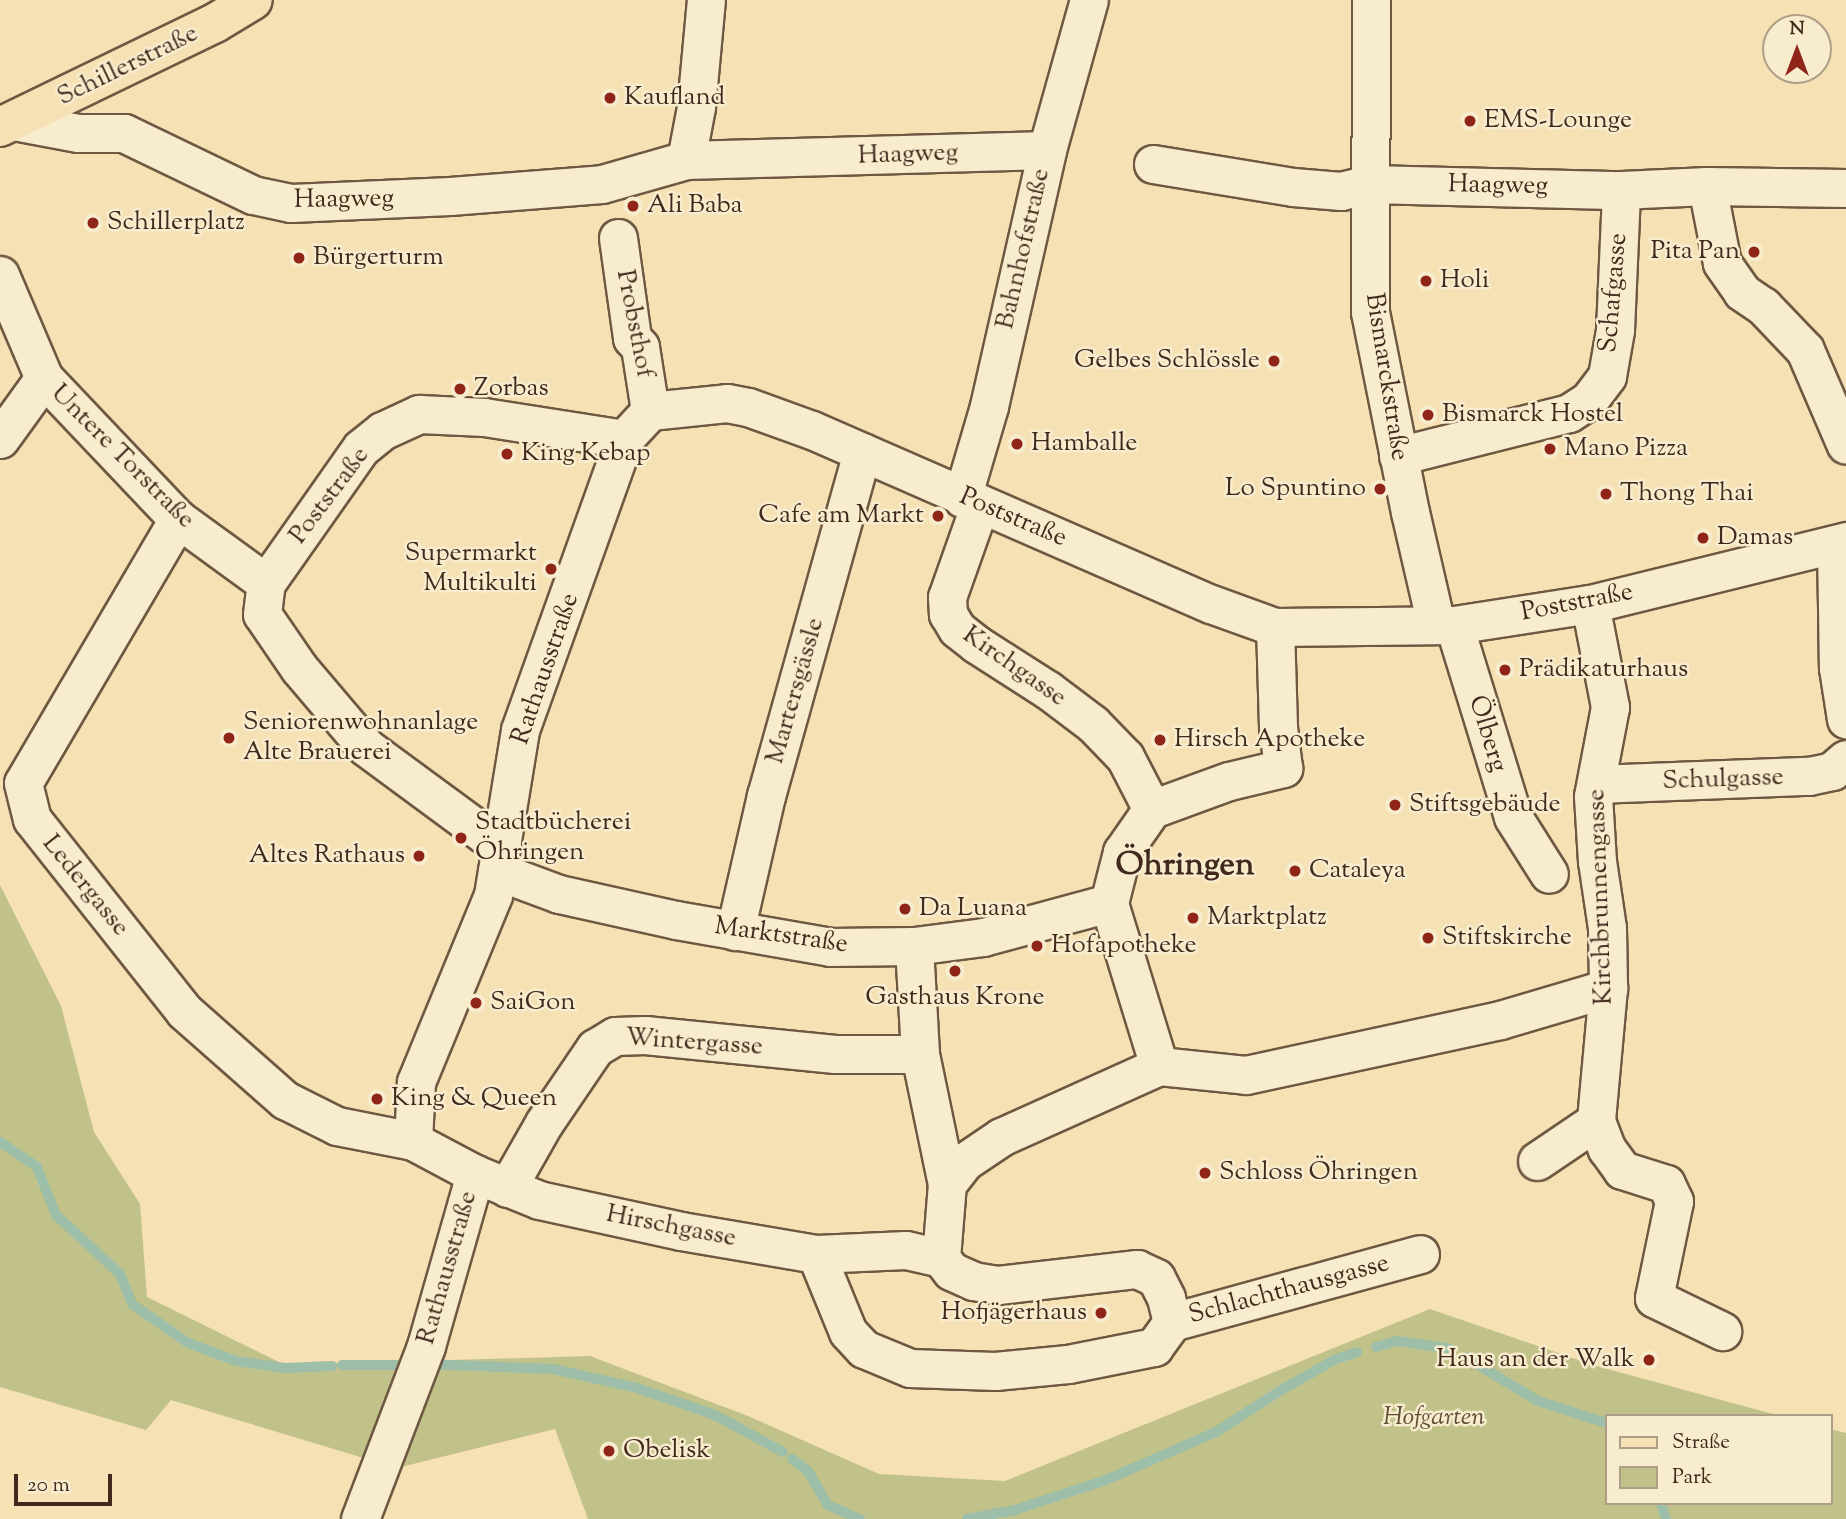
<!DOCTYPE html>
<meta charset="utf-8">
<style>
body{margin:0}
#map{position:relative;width:1846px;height:1519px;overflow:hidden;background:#f5e1b3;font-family:"Sorts Mill Goudy",serif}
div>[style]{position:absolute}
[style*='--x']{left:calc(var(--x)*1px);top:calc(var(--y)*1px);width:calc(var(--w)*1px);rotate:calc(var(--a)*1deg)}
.green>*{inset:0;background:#c0c28a}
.stream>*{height:10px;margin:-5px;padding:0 5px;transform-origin:5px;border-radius:5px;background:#9dbea9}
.roads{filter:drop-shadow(2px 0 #6e5842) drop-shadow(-2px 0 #6e5842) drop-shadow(0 2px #6e5842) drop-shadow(0 -2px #6e5842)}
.minor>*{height:37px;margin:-18.5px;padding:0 18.5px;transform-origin:18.5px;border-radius:18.5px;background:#f8ecce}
.major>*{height:38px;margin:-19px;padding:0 19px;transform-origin:19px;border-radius:19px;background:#f5e1b3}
.dots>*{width:19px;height:19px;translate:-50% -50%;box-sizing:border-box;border:4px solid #f8ecce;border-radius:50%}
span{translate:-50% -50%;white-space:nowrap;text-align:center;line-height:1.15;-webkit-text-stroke:5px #f8ecce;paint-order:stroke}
.street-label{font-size:26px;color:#412a1d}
.poi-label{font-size:26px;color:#412a1d}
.left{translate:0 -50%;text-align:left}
.right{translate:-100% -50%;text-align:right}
.park-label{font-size:26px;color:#615038;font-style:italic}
.district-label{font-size:33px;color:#412a1d;font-weight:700}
.legend{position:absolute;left:1605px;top:1414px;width:228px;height:91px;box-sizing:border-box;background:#f8ecce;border:2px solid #af9e87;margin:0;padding:9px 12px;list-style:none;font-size:21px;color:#412a1d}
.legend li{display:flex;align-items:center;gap:14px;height:35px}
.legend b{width:35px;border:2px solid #af9e87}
.north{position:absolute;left:1762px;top:14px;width:70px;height:70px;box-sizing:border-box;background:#f8ecce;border:2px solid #af9e87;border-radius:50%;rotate:0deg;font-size:19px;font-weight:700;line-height:28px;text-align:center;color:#412a1d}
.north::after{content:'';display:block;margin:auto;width:24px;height:32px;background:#8f2418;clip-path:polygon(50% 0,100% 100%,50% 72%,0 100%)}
.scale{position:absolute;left:14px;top:1474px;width:98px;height:32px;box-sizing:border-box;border:4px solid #412a1d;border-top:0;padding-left:9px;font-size:21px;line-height:24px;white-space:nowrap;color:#412a1d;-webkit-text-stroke:5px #f8ecce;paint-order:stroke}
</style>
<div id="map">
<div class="green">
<i style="clip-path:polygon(0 885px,61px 1006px,94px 1132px,140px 1204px,147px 1297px,285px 1365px,590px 1356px,748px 1416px,879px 1474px,1005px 1481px,1430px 1309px,1593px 1365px,1780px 1416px,1606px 1416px,1606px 1503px,1830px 1503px,1830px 1429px,1846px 1433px,1846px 1519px,588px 1519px,555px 1429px,397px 1468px,171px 1400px,146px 1430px,0 1387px)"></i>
</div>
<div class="stream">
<i style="--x:0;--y:1142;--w:45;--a:34"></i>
<i style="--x:37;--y:1167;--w:52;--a:68.4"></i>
<i style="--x:56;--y:1215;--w:87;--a:42.7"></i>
<i style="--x:120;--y:1274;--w:32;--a:68"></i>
<i style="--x:132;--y:1304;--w:68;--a:34.9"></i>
<i style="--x:188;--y:1343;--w:51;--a:20.6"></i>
<i style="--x:236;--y:1361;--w:49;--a:8.1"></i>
<i style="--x:285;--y:1368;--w:47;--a:-2.4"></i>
<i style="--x:1376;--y:1347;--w:22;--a:-16"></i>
<i style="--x:1397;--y:1341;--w:55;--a:8.4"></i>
<i style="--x:1465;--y:1357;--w:85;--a:31.1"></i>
<i style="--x:1538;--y:1401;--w:71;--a:17.9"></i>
<i style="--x:425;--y:1364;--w:128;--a:2.2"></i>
<i style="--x:553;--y:1369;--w:86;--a:12.7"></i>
<i style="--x:637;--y:1388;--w:83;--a:19.1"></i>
<i style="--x:715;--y:1415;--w:77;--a:28.6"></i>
<i style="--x:342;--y:1365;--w:68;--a:0"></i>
<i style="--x:792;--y:1459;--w:20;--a:37"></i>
<i style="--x:808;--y:1471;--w:39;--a:60"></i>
<i style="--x:828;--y:1505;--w:35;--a:24"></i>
<i style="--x:1661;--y:1503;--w:17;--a:73"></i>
<i style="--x:967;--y:1519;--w:49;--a:-10.6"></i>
<i style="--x:1015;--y:1510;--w:96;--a:-18.2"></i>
<i style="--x:1106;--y:1480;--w:120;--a:-23.6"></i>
<i style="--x:1216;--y:1432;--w:80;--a:-32.7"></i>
<i style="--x:1283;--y:1389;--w:61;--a:-29.5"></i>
<i style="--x:1336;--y:1359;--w:22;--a:-18"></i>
</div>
<div class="roads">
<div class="minor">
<i style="--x:1371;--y:0;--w:312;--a:90.2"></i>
<i style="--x:1370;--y:312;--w:204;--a:78.7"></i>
<i style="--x:1410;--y:512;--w:116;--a:77"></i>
<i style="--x:14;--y:121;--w:65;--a:10.6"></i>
<i style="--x:78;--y:133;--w:46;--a:0"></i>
<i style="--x:124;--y:133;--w:143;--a:25.7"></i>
<i style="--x:253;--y:195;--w:39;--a:12"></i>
<i style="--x:291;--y:203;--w:159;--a:-2.5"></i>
<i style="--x:450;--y:196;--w:152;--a:-4.5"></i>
<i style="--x:602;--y:184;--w:87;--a:-15.9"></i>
<i style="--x:686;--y:160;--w:361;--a:-1.6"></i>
<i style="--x:686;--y:160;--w:54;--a:-79.3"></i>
<i style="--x:696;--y:107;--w:107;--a:-84.7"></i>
<i style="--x:1153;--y:164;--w:142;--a:9.3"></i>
<i style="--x:1293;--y:187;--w:48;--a:4.8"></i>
<i style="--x:1341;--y:191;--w:29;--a:-14"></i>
<i style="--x:1369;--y:184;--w:252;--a:1.4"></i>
<i style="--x:1621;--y:190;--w:86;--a:-2.7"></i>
<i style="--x:1707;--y:186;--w:139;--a:0.8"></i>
<i style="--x:1707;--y:186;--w:78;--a:79"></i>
<i style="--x:1722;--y:263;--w:35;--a:55"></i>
<i style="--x:1742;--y:292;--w:25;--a:34"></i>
<i style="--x:1763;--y:306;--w:61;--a:46.3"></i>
<i style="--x:1805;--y:350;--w:103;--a:66.7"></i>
<i style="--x:618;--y:238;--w:101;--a:82"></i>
<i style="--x:632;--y:338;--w:12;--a:48"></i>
<i style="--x:640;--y:347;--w:65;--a:81.1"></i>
<i style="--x:0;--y:275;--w:112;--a:66.9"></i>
<i style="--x:44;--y:378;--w:195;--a:46.5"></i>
<i style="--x:178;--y:519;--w:109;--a:36"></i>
<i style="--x:0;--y:439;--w:75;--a:-54.2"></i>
<i style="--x:1398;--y:456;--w:176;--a:-14.1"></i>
<i style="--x:1569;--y:413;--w:24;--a:-33"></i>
<i style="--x:1589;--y:400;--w:30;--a:-53"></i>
<i style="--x:1607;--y:376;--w:47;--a:-80.1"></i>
<i style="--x:1615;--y:330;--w:140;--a:-87.5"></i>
<i style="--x:962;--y:498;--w:96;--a:-73.6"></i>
<i style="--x:989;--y:406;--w:262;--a:-77.2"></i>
<i style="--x:1047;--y:150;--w:156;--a:-74.4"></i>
<i style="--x:980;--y:504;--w:99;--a:109.5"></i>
<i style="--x:947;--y:597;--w:17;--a:87"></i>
<i style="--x:948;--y:614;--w:17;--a:59"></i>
<i style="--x:957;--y:629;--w:24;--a:38"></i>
<i style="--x:976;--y:644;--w:85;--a:32.6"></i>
<i style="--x:1048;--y:690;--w:56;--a:37.1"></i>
<i style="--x:1093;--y:724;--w:46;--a:45.9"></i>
<i style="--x:1125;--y:757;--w:59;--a:62.6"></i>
<i style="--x:178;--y:519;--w:306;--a:120.4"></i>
<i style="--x:23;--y:783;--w:37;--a:76"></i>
<i style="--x:32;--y:819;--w:245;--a:51.6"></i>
<i style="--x:184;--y:1011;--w:135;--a:41.4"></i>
<i style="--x:285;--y:1100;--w:58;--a:26.6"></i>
<i style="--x:337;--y:1126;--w:77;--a:11.2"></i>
<i style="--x:413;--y:1141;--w:70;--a:28"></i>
<i style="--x:475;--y:1174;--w:69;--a:22.1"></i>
<i style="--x:539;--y:1200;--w:145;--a:12.3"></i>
<i style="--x:681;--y:1231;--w:137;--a:9.7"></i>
<i style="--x:816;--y:1254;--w:90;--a:-2.5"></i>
<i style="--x:906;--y:1250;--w:36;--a:13"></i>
<i style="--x:941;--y:1258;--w:74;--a:-85.4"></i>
<i style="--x:947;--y:1184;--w:28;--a:-52"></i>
<i style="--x:964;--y:1162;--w:45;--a:-34"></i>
<i style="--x:1001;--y:1137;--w:173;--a:-24.2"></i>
<i style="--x:1159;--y:1066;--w:87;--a:5.9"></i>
<i style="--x:1246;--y:1075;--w:260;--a:-12.2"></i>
<i style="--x:1500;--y:1020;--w:113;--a:-16.5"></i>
<i style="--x:1836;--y:544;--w:124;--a:89.1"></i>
<i style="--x:1838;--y:668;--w:52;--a:81.1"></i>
<i style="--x:1590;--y:604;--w:105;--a:79"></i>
<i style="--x:1610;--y:707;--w:91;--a:100.8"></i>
<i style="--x:1593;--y:796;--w:65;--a:86.5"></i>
<i style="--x:1597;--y:861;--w:68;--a:81.5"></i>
<i style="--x:1607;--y:928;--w:60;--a:89"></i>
<i style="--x:1608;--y:988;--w:134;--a:95.2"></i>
<i style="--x:1596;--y:1121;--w:30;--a:69"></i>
<i style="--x:1607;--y:1149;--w:26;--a:54"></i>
<i style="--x:1622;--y:1170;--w:46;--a:17.7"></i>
<i style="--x:1666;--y:1184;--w:19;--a:65"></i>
<i style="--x:1674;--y:1201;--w:99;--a:101.7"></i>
<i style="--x:1654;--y:1298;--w:76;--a:25.9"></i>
<i style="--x:1454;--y:625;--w:201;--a:72.9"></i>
<i style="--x:1513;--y:817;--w:67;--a:57.7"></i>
<i style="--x:1596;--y:784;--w:213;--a:-2.2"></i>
<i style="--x:1809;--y:776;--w:24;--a:-12"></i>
<i style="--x:1832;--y:771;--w:18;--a:-41"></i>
<i style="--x:502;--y:843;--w:20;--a:-153"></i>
<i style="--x:484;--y:834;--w:147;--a:-143.6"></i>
<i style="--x:366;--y:747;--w:104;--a:-130.3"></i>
<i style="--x:299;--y:668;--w:65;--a:-124.4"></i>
<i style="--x:262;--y:614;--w:31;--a:-83"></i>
<i style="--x:266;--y:583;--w:165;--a:-54.9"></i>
<i style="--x:361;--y:448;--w:27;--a:-39"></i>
<i style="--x:382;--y:431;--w:41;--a:-24.7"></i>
<i style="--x:419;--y:414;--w:65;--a:2.6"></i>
<i style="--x:484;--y:417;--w:142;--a:8.9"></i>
<i style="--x:497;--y:871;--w:66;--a:20.4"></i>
<i style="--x:559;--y:894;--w:120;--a:12.5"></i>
<i style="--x:676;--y:920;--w:156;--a:9.9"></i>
<i style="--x:830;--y:947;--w:84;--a:-0.7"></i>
<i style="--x:914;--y:946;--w:70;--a:-7.4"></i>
<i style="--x:983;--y:937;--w:131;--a:-15.1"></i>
<i style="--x:735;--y:931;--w:139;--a:-77.1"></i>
<i style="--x:766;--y:796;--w:357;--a:-74.4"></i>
<i style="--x:914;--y:946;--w:108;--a:86.8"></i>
<i style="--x:920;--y:1054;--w:133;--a:78.3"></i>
<i style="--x:1159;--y:1066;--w:170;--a:-107.1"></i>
<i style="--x:1109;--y:903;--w:53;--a:-75.7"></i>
<i style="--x:1122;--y:852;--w:52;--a:-55.1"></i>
<i style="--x:1152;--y:809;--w:82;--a:-20"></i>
<i style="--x:1229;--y:781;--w:56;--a:-13.5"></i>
<i style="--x:1283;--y:768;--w:41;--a:-97"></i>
<i style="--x:1278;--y:727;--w:100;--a:-91.7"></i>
<i style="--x:413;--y:1141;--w:59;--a:-87.1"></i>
<i style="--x:416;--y:1082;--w:202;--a:-67.6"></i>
<i style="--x:493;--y:895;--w:167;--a:-80.7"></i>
<i style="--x:520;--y:730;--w:309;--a:-70.3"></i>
<i style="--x:624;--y:439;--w:38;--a:-47"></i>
<i style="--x:650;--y:411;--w:77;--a:-5.9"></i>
<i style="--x:727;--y:403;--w:21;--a:11"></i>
<i style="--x:748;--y:407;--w:68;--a:19.8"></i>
<i style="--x:812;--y:430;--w:435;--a:23.6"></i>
<i style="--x:1211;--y:604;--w:68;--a:19.8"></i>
<i style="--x:1275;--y:627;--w:179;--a:-0.6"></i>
<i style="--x:1454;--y:625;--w:138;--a:-8.8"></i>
<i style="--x:1590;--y:604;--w:264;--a:-13.8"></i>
<i style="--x:1537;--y:1161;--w:71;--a:-34.1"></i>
<i style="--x:507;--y:1188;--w:75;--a:-60.4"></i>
<i style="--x:544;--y:1123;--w:91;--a:-55.8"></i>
<i style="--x:595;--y:1048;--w:23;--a:-31"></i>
<i style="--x:615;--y:1036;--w:30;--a:-2"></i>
<i style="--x:645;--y:1035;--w:191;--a:5.7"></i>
<i style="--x:835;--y:1054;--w:85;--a:0"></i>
<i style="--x:816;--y:1254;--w:84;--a:67.7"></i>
<i style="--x:848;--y:1332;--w:23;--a:47"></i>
<i style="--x:864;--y:1349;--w:50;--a:22.4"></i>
<i style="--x:910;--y:1368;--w:85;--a:2"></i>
<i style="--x:995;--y:1371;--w:73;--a:-5.5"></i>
<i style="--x:1068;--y:1364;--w:88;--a:-11.2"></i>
<i style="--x:1154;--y:1347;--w:31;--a:-54"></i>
<i style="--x:1172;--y:1322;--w:257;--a:-15.3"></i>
<i style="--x:941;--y:1258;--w:16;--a:52"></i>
<i style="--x:951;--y:1271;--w:24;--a:24"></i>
<i style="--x:973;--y:1281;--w:25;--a:9"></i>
<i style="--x:998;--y:1285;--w:140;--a:-6.6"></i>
<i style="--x:1137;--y:1269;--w:21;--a:25"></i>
<i style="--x:1156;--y:1278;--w:22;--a:63"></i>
<i style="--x:1166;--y:1298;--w:25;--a:76"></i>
<i style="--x:360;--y:1519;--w:185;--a:-69.1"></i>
<i style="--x:426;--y:1346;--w:179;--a:-74.1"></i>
</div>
<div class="major">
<i style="--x:0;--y:127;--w:239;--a:-25.8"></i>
<i style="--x:215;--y:23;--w:44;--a:-31.2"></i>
</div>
</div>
<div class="dots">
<i style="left:610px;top:98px;background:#8f2418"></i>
<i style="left:1470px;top:121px;background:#8f2418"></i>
<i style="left:633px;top:206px;background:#8f2418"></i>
<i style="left:93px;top:223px;background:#8f2418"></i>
<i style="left:1754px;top:252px;background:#8f2418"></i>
<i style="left:299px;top:258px;background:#8f2418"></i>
<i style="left:1426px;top:281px;background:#8f2418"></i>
<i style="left:1274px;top:361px;background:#8f2418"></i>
<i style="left:460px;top:389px;background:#8f2418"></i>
<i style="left:1428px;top:415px;background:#8f2418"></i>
<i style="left:1017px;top:444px;background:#8f2418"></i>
<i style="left:1550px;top:449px;background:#8f2418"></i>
<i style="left:507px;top:454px;background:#8f2418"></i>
<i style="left:1380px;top:489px;background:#8f2418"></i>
<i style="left:1606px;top:494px;background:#8f2418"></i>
<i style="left:938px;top:516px;background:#8f2418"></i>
<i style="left:1703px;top:538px;background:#8f2418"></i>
<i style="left:551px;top:569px;background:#8f2418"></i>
<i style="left:1505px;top:670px;background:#8f2418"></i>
<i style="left:229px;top:738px;background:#8f2418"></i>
<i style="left:1160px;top:740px;background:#8f2418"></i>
<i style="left:1395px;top:805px;background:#8f2418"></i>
<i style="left:461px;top:838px;background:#8f2418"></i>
<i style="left:419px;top:856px;background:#8f2418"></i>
<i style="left:1295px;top:871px;background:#8f2418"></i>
<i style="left:905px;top:909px;background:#8f2418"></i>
<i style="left:1193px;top:918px;background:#8f2418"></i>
<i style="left:1428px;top:938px;background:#8f2418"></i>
<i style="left:1037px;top:946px;background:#8f2418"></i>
<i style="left:955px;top:971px;background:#8f2418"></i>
<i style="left:476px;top:1003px;background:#8f2418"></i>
<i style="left:377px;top:1099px;background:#8f2418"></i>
<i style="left:1205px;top:1173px;background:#8f2418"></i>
<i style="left:1101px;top:1313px;background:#8f2418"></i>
<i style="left:1649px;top:1360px;background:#8f2418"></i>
<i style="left:609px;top:1451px;background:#8f2418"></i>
</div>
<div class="street-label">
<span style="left:128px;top:66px;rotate:-26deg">Schillerstraße</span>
<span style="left:908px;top:155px;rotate:-2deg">Haagweg</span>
<span style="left:1498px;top:186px;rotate:1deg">Haagweg</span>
<span style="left:344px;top:200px;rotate:-1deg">Haagweg</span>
<span style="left:1024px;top:249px;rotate:-77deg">Bahnhofstraße</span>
<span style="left:1614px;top:293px;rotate:-85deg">Schafgasse</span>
<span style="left:634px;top:324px;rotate:79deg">Probsthof</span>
<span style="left:1386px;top:377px;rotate:81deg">Bismarckstraße</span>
<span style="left:122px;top:457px;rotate:45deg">Untere Torstraße</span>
<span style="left:330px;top:496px;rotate:-53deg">Poststraße</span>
<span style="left:1013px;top:518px;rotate:23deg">Poststraße</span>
<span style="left:1577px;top:603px;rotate:-11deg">Poststraße</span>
<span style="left:1014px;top:667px;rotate:35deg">Kirchgasse</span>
<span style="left:546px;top:669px;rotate:-71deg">Rathausstraße</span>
<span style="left:796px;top:691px;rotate:-74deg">Martersgässle</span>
<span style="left:1487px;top:734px;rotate:73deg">Ölberg</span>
<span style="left:1723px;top:780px;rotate:-2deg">Schulgasse</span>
<span style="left:85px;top:886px;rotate:51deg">Ledergasse</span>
<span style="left:1601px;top:897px;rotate:-92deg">Kirchbrunnengasse</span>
<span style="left:781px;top:936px;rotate:8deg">Marktstraße</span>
<span style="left:694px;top:1043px;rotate:4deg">Wintergasse</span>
<span style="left:671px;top:1227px;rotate:11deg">Hirschgasse</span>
<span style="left:448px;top:1268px;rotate:-74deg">Rathausstraße</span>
<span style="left:1289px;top:1290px;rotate:-15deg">Schlachthausgasse</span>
</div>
<div class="poi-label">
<span class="left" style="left:624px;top:98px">Kaufland</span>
<span class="left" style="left:1484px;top:121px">EMS-Lounge</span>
<span class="left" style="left:647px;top:206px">Ali Baba</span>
<span class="left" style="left:107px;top:223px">Schillerplatz</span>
<span class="right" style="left:1740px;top:252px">Pita Pan</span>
<span class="left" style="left:313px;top:258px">Bürgerturm</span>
<span class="left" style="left:1440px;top:281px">Holi</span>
<span class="right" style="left:1260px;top:361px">Gelbes Schlössle</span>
<span class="left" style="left:474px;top:389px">Zorbas</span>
<span class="left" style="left:1442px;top:415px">Bismarck Hostel</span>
<span class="left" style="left:1031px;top:444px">Hamballe</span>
<span class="left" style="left:1564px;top:449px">Mano Pizza</span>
<span class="left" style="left:521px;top:454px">King Kebap</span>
<span class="right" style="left:1366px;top:489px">Lo Spuntino</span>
<span class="left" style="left:1620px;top:494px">Thong Thai</span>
<span class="right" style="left:924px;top:516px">Cafe am Markt</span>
<span class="left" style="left:1717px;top:538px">Damas</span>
<span class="right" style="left:537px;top:569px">Supermarkt<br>Multikulti</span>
<span class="left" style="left:1519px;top:670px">Prädikaturhaus</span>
<span class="left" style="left:243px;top:738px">Seniorenwohnanlage<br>Alte Brauerei</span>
<span class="left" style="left:1174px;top:740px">Hirsch Apotheke</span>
<span class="left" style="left:1409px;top:805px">Stiftsgebäude</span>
<span class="left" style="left:475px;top:838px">Stadtbücherei<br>Öhringen</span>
<span class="right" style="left:405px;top:856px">Altes Rathaus</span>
<span class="left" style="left:1309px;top:871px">Cataleya</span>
<span class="left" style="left:919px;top:909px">Da Luana</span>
<span class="left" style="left:1207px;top:918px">Marktplatz</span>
<span class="left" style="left:1442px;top:938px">Stiftskirche</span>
<span class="left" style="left:1051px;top:946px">Hofapotheke</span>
<span style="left:955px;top:998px">Gasthaus Krone</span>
<span class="left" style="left:490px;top:1003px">SaiGon</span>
<span class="left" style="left:391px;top:1099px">King &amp; Queen</span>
<span class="left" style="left:1219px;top:1173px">Schloss Öhringen</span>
<span class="right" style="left:1087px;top:1313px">Hofjägerhaus</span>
<span class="right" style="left:1635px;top:1360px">Haus an der Walk</span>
<span class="left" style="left:623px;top:1451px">Obelisk</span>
</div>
<div class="park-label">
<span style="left:1434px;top:1418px">Hofgarten</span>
</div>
<div class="district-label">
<span style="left:1185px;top:867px">Öhringen</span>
</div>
<ul class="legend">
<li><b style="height:9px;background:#f5e1b3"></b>Straße</li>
<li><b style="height:19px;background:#c0c28a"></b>Park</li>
</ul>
<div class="north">N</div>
<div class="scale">20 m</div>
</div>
